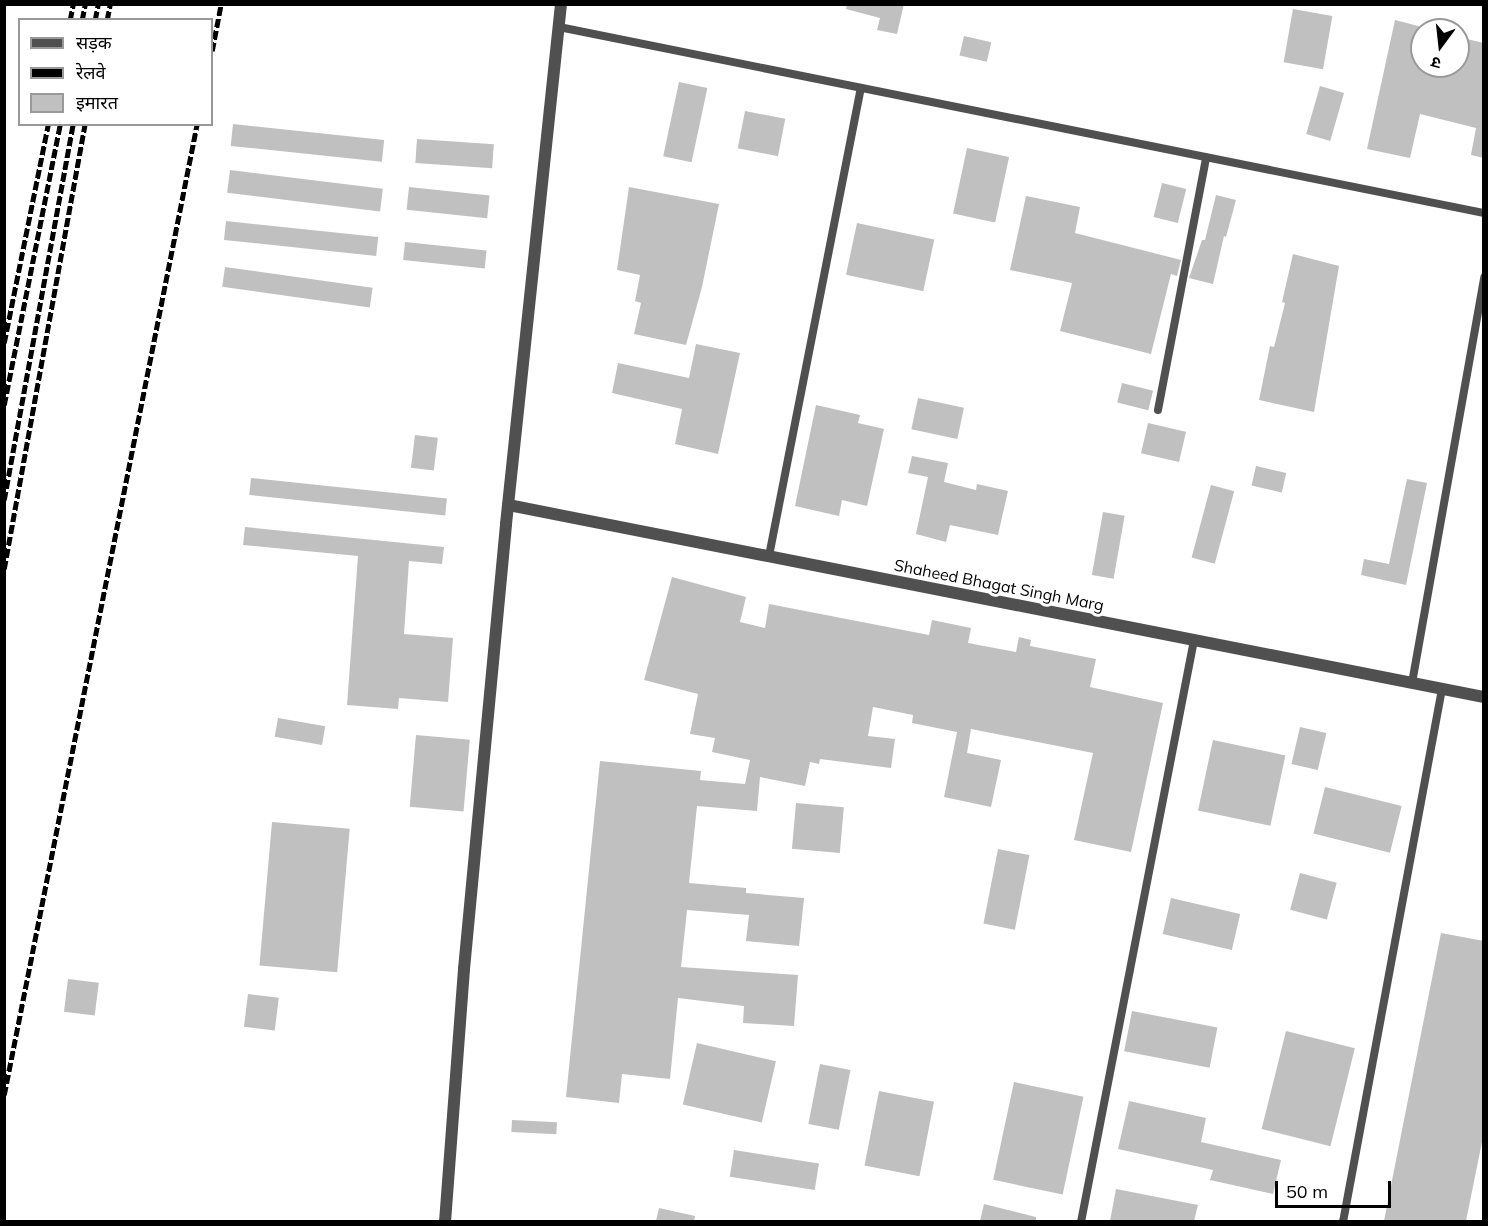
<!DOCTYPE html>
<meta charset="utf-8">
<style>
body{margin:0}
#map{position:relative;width:1488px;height:1226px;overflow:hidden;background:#fff;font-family:Mulish,"Noto Sans Devanagari",sans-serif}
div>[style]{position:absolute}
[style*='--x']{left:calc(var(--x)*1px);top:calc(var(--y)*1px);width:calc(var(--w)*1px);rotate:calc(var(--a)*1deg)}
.building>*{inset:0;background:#c0c0c0;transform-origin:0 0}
.service>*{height:8px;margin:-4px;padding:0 4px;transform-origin:4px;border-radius:4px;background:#505050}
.tertiary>*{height:12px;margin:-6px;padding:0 6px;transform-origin:6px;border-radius:6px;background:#505050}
.rail>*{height:4.5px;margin-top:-2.25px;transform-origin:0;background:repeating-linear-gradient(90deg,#000 0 9px,transparent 0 12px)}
span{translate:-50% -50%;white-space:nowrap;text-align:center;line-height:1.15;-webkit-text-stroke:6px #fff;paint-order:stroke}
.street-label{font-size:16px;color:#000}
.frame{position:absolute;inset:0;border:6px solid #000;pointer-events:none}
.legend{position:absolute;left:18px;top:18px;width:195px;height:108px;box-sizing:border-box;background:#fff;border:2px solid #999;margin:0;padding:8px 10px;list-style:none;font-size:18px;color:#000}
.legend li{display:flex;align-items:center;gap:12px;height:30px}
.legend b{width:30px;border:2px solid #999}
.north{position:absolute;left:1410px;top:18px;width:60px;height:60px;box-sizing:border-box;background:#fff;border:2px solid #999;border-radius:50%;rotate:195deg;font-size:16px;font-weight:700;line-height:24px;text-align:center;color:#000}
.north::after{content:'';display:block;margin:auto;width:21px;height:27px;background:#000;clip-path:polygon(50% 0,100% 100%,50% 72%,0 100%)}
.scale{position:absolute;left:1275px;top:1181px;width:116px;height:27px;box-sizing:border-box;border:3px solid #000;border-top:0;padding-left:8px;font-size:18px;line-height:21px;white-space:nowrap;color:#000;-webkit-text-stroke:4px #fff;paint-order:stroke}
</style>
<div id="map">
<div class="building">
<i style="clip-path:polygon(847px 4px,904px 4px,897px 34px,877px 30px,880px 18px,846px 9px)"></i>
<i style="left:1293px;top:9px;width:40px;height:54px;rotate:10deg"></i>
<i style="clip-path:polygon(1395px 20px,1422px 27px,1422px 66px,1458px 66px,1458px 37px,1484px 43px,1484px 158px,1471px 155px,1476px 128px,1420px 114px,1410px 158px,1367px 149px)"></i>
<i style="left:964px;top:36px;width:28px;height:20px;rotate:13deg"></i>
<i style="left:679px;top:82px;width:29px;height:76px;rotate:12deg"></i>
<i style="left:1320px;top:86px;width:25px;height:50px;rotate:16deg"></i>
<i style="left:745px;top:111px;width:41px;height:38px;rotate:11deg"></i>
<i style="left:233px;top:124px;width:152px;height:22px;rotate:6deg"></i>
<i style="left:417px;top:139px;width:77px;height:24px;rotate:4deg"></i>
<i style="left:967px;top:148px;width:43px;height:67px;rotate:12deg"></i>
<i style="left:230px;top:170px;width:154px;height:23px;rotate:7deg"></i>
<i style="left:1162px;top:183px;width:25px;height:35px;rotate:14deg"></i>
<i style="left:409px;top:187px;width:81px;height:23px;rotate:6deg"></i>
<i style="clip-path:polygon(629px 187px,719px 204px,702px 287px,686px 345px,634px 334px,641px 303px,635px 301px,640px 275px,617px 270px)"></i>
<i style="clip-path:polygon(1216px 195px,1236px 200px,1226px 237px,1224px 236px,1213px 284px,1189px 278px,1202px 240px,1205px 240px)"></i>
<i style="clip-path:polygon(1026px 196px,1080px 207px,1075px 233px,1181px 260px,1177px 276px,1171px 274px,1151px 354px,1060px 331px,1072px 283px,1010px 270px)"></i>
<i style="left:226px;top:221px;width:153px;height:19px;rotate:6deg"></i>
<i style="left:857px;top:223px;width:79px;height:53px;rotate:12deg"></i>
<i style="left:405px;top:242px;width:82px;height:18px;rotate:6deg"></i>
<i style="clip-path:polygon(1293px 254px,1339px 266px,1314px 412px,1259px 400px,1270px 346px,1274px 347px,1285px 303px,1282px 302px)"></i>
<i style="left:225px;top:267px;width:149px;height:20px;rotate:8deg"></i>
<i style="clip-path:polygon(696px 344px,740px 353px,718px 454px,675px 444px,682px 409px,612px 393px,618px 363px,689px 378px)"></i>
<i style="left:1122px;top:383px;width:32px;height:20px;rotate:14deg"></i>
<i style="left:918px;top:398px;width:47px;height:32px;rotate:12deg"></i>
<i style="clip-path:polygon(816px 405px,860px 415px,858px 423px,884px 429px,867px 506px,842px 500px,839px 516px,795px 506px)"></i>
<i style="left:1148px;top:423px;width:39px;height:31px;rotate:13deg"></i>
<i style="left:415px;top:435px;width:23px;height:33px;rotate:7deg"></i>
<i style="clip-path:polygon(912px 456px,948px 463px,944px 482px,976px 490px,977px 484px,1008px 491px,998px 535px,950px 525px,946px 542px,916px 534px,928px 477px,908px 473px)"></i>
<i style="left:1256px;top:466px;width:31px;height:20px;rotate:13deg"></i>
<i style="left:251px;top:478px;width:197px;height:17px;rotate:6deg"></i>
<i style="clip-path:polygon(1407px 479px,1427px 483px,1406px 585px,1361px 575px,1364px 559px,1389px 564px)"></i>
<i style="left:1211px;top:485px;width:24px;height:75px;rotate:15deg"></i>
<i style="left:1103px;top:512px;width:22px;height:64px;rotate:10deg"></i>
<i style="clip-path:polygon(245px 527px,444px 547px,442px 564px,409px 561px,404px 634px,453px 638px,448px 702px,399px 698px,398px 709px,347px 705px,358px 556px,243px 545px)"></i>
<i style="clip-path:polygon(672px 577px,746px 597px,740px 622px,765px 628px,769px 604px,929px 635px,932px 620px,971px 628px,968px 643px,1016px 652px,1019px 637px,1031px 640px,1030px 646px,1096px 659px,1090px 687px,1163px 703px,1131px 852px,1074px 840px,1093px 753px,971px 729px,967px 753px,1001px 760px,991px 807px,944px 797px,957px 732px,912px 723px,913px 715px,873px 707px,868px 736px,895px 739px,891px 768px,820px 759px,819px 764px,810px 762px,805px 786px,760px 777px,757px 811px,697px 806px,689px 883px,746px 888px,746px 893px,804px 898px,799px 946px,746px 941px,749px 915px,687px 910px,681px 967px,798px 975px,794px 1026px,743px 1023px,744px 1006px,678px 998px,670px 1079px,622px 1074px,619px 1103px,566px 1097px,600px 761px,701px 771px,700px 780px,745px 784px,750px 760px,712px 752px,715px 738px,690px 734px,698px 694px,644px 680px)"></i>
<i style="left:278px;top:718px;width:48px;height:19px;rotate:10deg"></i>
<i style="left:1300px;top:727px;width:27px;height:38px;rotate:13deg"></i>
<i style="left:416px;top:735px;width:54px;height:72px;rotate:5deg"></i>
<i style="left:1213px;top:740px;width:74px;height:72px;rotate:12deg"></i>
<i style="left:1325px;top:787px;width:79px;height:48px;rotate:14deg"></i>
<i style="left:796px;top:803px;width:48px;height:46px;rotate:5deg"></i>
<i style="left:272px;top:822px;width:78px;height:144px;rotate:5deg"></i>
<i style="left:998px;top:849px;width:32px;height:76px;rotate:11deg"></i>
<i style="left:1300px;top:873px;width:38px;height:38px;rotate:15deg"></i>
<i style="left:1171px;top:898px;width:71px;height:37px;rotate:13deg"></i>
<i style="clip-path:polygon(1441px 933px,1484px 941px,1484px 1132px,1466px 1221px,1384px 1221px)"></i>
<i style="left:68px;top:979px;width:31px;height:33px;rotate:7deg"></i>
<i style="left:248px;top:994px;width:31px;height:33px;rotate:7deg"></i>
<i style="left:1132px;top:1011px;width:87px;height:41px;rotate:11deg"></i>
<i style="left:1286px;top:1031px;width:71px;height:101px;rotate:14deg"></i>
<i style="left:697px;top:1043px;width:81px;height:63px;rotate:13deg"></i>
<i style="left:820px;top:1064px;width:31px;height:61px;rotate:11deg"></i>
<i style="left:1014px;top:1082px;width:71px;height:100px;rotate:12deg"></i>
<i style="left:879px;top:1091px;width:56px;height:76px;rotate:11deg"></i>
<i style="clip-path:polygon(1129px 1101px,1206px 1118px,1201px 1142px,1281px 1160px,1273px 1194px,1210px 1180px,1213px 1170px,1118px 1149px)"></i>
<i style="left:512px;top:1120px;width:45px;height:12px;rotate:3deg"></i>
<i style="left:734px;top:1150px;width:86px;height:27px;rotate:9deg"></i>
<i style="clip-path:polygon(1116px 1189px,1198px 1205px,1194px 1221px,1110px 1221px)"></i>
<i style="clip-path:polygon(984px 1204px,1036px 1217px,1036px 1221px,980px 1221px)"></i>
<i style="clip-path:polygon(659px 1208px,695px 1216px,694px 1221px,656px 1221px)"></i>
</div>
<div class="service">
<i style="--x:559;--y:27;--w:944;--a:11.37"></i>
<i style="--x:1158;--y:410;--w:257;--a:-79.2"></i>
<i style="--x:769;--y:556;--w:477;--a:-78.9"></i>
<i style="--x:1412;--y:683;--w:412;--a:-79.9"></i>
<i style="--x:1081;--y:1222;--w:593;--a:-79.01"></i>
<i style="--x:1343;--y:1222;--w:542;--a:-79.48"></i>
</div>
<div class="tertiary">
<i style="--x:508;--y:505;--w:995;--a:11.13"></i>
<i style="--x:445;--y:1222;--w:254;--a:-85.7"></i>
<i style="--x:464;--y:969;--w:447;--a:-84.6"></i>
<i style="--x:506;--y:524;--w:523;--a:-83.96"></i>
</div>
<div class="rail">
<i style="--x:70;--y:20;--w:16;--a:-79"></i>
<i style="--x:82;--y:20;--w:16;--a:-79"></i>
<i style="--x:95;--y:20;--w:16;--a:-79"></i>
<i style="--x:107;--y:20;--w:16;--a:-79"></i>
<i style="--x:212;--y:51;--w:48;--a:-79.2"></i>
<i style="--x:4;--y:343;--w:223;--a:-78.6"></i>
<i style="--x:4;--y:405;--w:287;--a:-78.7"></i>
<i style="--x:4;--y:500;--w:382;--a:-79.6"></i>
<i style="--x:4;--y:569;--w:452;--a:-79.7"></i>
<i style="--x:4;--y:1095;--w:990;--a:-78.76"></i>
</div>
<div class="street-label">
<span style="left:999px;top:585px;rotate:11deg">Shaheed Bhagat Singh Marg</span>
</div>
<div class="frame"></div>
<ul class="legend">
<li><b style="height:8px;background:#505050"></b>सड़क</li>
<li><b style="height:8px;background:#000"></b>रेलवे</li>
<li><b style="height:16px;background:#c0c0c0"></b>इमारत</li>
</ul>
<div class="north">उ</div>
<div class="scale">50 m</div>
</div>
